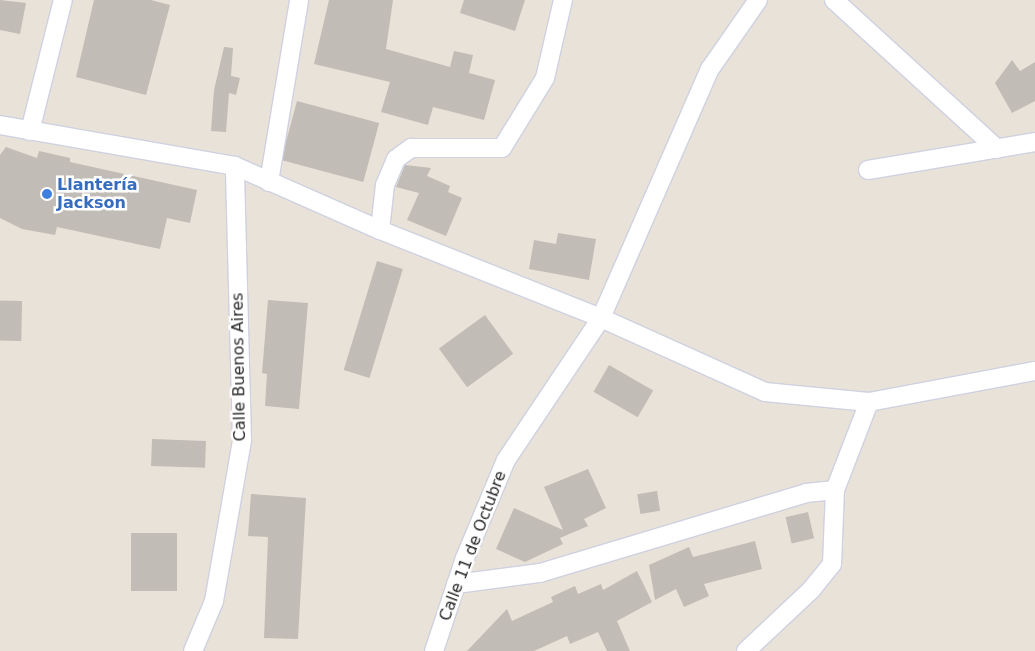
<!DOCTYPE html>
<meta charset="utf-8">
<style>
body{margin:0}
#map{position:relative;width:1035px;height:651px;overflow:hidden;background:#e9e2d9;font-family:"DejaVu Sans",sans-serif}
div>[style]{position:absolute}
[style*='--x']{left:calc(var(--x)*1px);top:calc(var(--y)*1px);width:calc(var(--w)*1px);rotate:calc(var(--a)*1deg)}
.building>*{inset:0;background:#c1bcb6;transform-origin:0 0}
.roads{filter:drop-shadow(1px 0 #ced1e0) drop-shadow(-1px 0 #ced1e0) drop-shadow(0 1px #ced1e0) drop-shadow(0 -1px #ced1e0)}
.minor>*{height:18px;margin:-9px;padding:0 9px;transform-origin:9px;border-radius:9px;background:#fff}
.dots>*{width:14px;height:14px;translate:-50% -50%;box-sizing:border-box;border:2px solid #fff;border-radius:50%}
span{translate:-50% -50%;white-space:nowrap;text-align:center;line-height:1.15;-webkit-text-stroke:5px #fff;paint-order:stroke}
.shop-label{font-size:16px;color:#366cbe;font-weight:700}
.left{translate:0 -50%;text-align:left}
.street-label{font-size:16px;color:#272727}
</style>
<div id="map">
<div class="building">
<i style="clip-path:polygon(0 0,26px 3px,20px 34px,0 30px)"></i>
<i style="clip-path:polygon(94px 0,151px 0,170px 5px,146px 95px,76px 77px)"></i>
<i style="clip-path:polygon(329px 0,393px 0,386px 49px,450px 67px,454px 51px,473px 55px,469px 73px,495px 80px,484px 120px,433px 107px,428px 125px,381px 112px,390px 82px,314px 64px)"></i>
<i style="clip-path:polygon(464px 0,525px 0,515px 31px,460px 13px)"></i>
<i style="clip-path:polygon(224px 47px,233px 48px,231px 76px,240px 78px,236px 95px,229px 93px,226px 132px,211px 131px,214px 90px)"></i>
<i style="clip-path:polygon(1012px 60px,1020px 71px,1035px 62px,1035px 101px,1012px 113px,995px 83px)"></i>
<i style="left:297px;top:101px;width:85px;height:61px;rotate:15deg"></i>
<i style="clip-path:polygon(6px 147px,37px 158px,39px 151px,70px 158px,70px 162px,197px 190px,190px 223px,167px 218px,160px 249px,57px 227px,55px 235px,22px 229px,0 218px,0 155px)"></i>
<i style="clip-path:polygon(405px 165px,431px 168px,427px 176px,450px 186px,448px 192px,462px 198px,446px 236px,407px 220px,419px 193px,396px 187px)"></i>
<i style="clip-path:polygon(558px 233px,596px 239px,589px 280px,529px 269px,534px 240px,556px 244px)"></i>
<i style="left:377px;top:261px;width:27px;height:114px;rotate:17deg"></i>
<i style="clip-path:polygon(268px 300px,308px 303px,299px 409px,265px 406px,267px 374px,262px 373px)"></i>
<i style="left:22px;top:301px;width:40px;height:22px;rotate:91deg"></i>
<i style="left:485px;top:315px;width:48px;height:57px;rotate:54deg"></i>
<i style="left:609px;top:365px;width:51px;height:31px;rotate:30deg"></i>
<i style="left:152px;top:439px;width:54px;height:27px;rotate:2deg"></i>
<i style="clip-path:polygon(588px 469px,606px 508px,584px 519px,588px 526px,560px 538px,563px 544px,525px 562px,496px 549px,514px 508px,563px 530px,544px 487px)"></i>
<i style="left:657px;top:491px;width:20px;height:20px;rotate:81deg"></i>
<i style="clip-path:polygon(251px 494px,306px 498px,298px 639px,264px 638px,268px 537px,248px 536px)"></i>
<i style="left:808px;top:512px;width:27px;height:23px;rotate:77deg"></i>
<i style="left:131px;top:533px;width:46px;height:58px"></i>
<i style="clip-path:polygon(755px 541px,762px 569px,704px 584px,709px 596px,684px 607px,676px 589px,655px 600px,649px 565px,689px 547px,693px 557px)"></i>
<i style="clip-path:polygon(637px 571px,652px 602px,617px 621px,630px 651px,607px 651px,598px 632px,570px 644px,567px 636px,534px 651px,467px 651px,507px 609px,512px 621px,553px 602px,551px 597px,575px 586px,578px 594px,601px 584px,603px 590px)"></i>
</div>
<div class="roads">
<div class="minor">
<i style="--x:834;--y:0;--w:221;--a:42.4"></i>
<i style="--x:0;--y:125;--w:239;--a:9.9"></i>
<i style="--x:235;--y:166;--w:158;--a:23.8"></i>
<i style="--x:380;--y:230;--w:238;--a:21.7"></i>
<i style="--x:601;--y:318;--w:180;--a:24.3"></i>
<i style="--x:765;--y:392;--w:104;--a:5.5"></i>
<i style="--x:869;--y:402;--w:169;--a:-10.6"></i>
<i style="--x:30;--y:131;--w:135;--a:-75.9"></i>
<i style="--x:868;--y:170;--w:169;--a:-9.5"></i>
<i style="--x:269;--y:182;--w:184;--a:-80.6"></i>
<i style="--x:380;--y:230;--w:45;--a:-83.7"></i>
<i style="--x:385;--y:185;--w:28;--a:-67"></i>
<i style="--x:396;--y:159;--w:19;--a:-36"></i>
<i style="--x:411;--y:148;--w:91;--a:0"></i>
<i style="--x:502;--y:148;--w:82;--a:-58.4"></i>
<i style="--x:545;--y:78;--w:80;--a:-77"></i>
<i style="--x:456;--y:584;--w:85;--a:-7.5"></i>
<i style="--x:540;--y:573;--w:278;--a:-16.7"></i>
<i style="--x:806;--y:493;--w:29;--a:-6"></i>
<i style="--x:193;--y:651;--w:54;--a:-67.2"></i>
<i style="--x:214;--y:601;--w:163;--a:-80.1"></i>
<i style="--x:242;--y:440;--w:274;--a:-91.5"></i>
<i style="--x:434;--y:651;--w:98;--a:-71.6"></i>
<i style="--x:465;--y:558;--w:106;--a:-67.3"></i>
<i style="--x:506;--y:460;--w:171;--a:-56.2"></i>
<i style="--x:601;--y:318;--w:272;--a:-66.4"></i>
<i style="--x:710;--y:69;--w:84;--a:-55.2"></i>
<i style="--x:746;--y:651;--w:89;--a:-43.2"></i>
<i style="--x:811;--y:590;--w:33;--a:-51"></i>
<i style="--x:832;--y:564;--w:74;--a:-87.7"></i>
<i style="--x:835;--y:490;--w:94;--a:-68.9"></i>
</div>
</div>
<div class="dots">
<i style="left:47px;top:194px;background:#3f7fe0"></i>
</div>
<div class="shop-label">
<span class="left" style="left:57px;top:194px">Llantería<br>Jackson</span>
</div>
<div class="street-label">
<span style="left:239px;top:367px;rotate:-91deg">Calle Buenos Aires</span>
<span style="left:473px;top:546px;rotate:-69deg">Calle 11 de Octubre</span>
</div>
</div>
